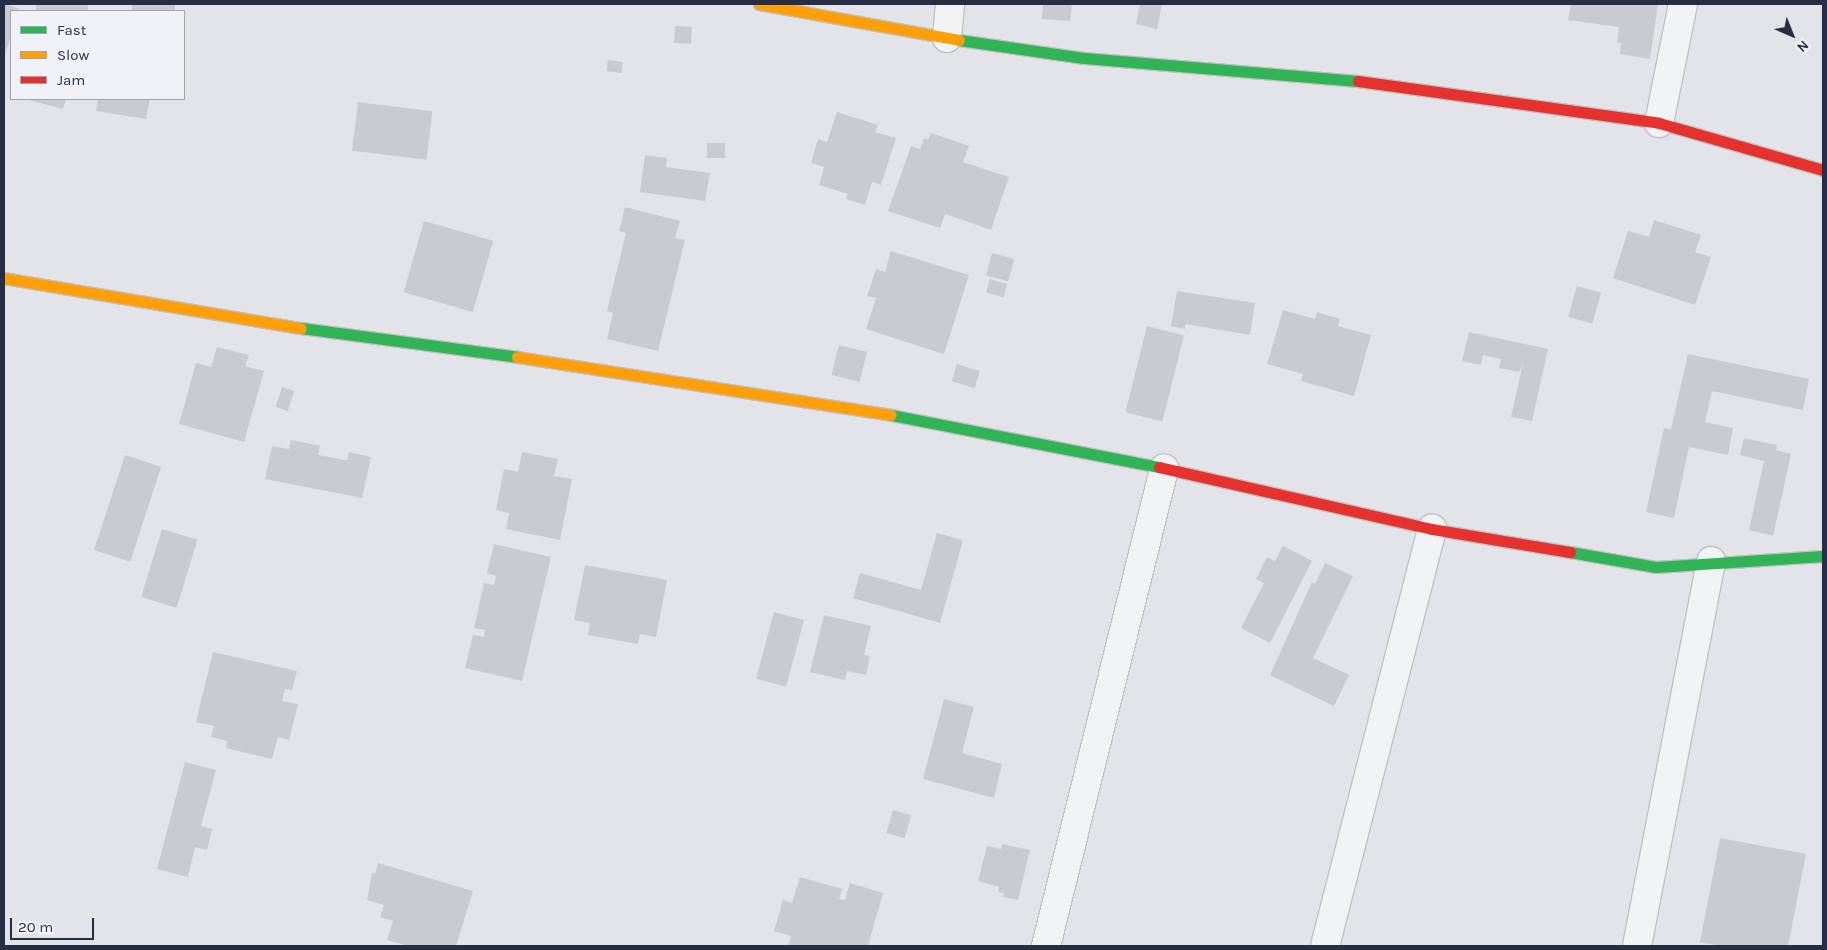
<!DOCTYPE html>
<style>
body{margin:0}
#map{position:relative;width:1827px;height:950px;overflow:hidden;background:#e3e4e8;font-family:Karla,sans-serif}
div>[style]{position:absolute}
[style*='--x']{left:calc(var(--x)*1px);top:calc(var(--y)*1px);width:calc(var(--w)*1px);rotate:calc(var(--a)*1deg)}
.building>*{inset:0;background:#cacbd0;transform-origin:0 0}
.roads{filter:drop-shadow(1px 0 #c0c1c6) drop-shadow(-1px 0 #c0c1c6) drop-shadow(0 1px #c0c1c6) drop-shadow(0 -1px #c0c1c6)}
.street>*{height:28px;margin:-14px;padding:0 14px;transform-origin:14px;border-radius:14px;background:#f2f3f5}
.fast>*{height:11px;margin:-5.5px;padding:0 5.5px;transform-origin:5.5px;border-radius:5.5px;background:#30b455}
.slow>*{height:11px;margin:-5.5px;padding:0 5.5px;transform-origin:5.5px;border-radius:5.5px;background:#ff9f0a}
.jam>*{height:11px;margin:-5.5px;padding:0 5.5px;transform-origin:5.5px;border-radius:5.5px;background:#e5322d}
span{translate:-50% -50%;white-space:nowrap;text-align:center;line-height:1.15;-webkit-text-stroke:4.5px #f0f2f8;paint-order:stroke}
.frame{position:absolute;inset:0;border:5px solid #272e44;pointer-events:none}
.legend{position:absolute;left:10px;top:10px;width:175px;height:90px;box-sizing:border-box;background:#f0f2f8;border:1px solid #a0a4b0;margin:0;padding:6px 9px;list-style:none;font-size:15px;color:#272e44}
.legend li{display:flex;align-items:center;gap:10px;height:25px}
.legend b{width:25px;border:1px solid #a0a4b0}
.north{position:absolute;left:1767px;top:10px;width:50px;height:50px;-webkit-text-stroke:4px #f0f2f8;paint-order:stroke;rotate:136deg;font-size:14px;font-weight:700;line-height:20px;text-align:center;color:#272e44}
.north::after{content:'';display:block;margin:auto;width:18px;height:22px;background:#272e44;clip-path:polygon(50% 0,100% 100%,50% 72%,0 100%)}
.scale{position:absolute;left:10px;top:918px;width:84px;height:22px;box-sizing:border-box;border:2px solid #272e44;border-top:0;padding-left:6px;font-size:15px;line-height:18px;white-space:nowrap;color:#272e44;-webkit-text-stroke:4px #f0f2f8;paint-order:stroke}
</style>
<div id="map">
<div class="building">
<i style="clip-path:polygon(4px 4px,21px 9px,11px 11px,11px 36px,4px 57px)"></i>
<i style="left:36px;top:4px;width:52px;height:7px"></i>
<i style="left:132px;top:4px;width:43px;height:7px"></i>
<i style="clip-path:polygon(1043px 4px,1072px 4px,1070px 21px,1042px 19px)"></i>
<i style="clip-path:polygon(1140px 4px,1162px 4px,1157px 29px,1136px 24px)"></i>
<i style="clip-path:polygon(1571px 4px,1658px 4px,1650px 59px,1620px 54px,1621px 43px,1617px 43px,1619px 27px,1568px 20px)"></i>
<i style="left:675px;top:26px;width:17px;height:17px;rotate:3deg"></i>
<i style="left:608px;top:60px;width:15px;height:11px;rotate:8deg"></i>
<i style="clip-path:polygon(25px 99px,66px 99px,63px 109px)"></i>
<i style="clip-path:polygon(98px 99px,150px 99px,146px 119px,96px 111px)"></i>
<i style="left:358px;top:102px;width:75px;height:49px;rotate:7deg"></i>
<i style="clip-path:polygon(837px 112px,878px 125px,875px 132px,896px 138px,881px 185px,872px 182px,865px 205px,846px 199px,848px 194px,819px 185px,824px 167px,811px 163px,818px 139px,827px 142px)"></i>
<i style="clip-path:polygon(931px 133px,969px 146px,963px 162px,1009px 177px,991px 230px,945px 214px,940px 228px,888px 211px,911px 146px,920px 149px,924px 138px,928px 140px)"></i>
<i style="left:707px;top:143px;width:18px;height:15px"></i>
<i style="clip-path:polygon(645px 155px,667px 158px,666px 167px,710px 173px,705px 201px,640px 192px)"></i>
<i style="clip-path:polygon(625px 207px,680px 221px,675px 238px,685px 240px,658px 351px,607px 339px,613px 313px,607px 311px,626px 233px,619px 231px)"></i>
<i style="clip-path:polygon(1654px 220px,1701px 235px,1695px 252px,1711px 257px,1695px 305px,1613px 278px,1628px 231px,1649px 237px)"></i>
<i style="left:424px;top:221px;width:72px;height:74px;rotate:16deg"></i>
<i style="clip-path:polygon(891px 251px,969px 275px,944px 354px,866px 329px,876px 298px,867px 296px,876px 269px,885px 272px)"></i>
<i style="left:992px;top:253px;width:23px;height:23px;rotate:15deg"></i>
<i style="left:990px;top:279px;width:18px;height:14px;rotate:16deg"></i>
<i style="left:1577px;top:286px;width:25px;height:32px;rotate:16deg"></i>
<i style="clip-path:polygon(1177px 291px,1255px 303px,1250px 335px,1185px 324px,1185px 329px,1171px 326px)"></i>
<i style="clip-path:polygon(1283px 310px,1315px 319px,1317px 312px,1340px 319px,1338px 326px,1371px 335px,1354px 396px,1301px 381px,1303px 374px,1267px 364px)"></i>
<i style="left:1147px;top:326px;width:38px;height:89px;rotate:14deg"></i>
<i style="clip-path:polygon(1469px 332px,1548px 349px,1532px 421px,1511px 417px,1523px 363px,1519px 372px,1499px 368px,1501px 359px,1483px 355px,1481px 365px,1462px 361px)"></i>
<i style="left:839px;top:345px;width:29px;height:31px;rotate:14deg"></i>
<i style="clip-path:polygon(217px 347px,249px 355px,245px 366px,264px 371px,244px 442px,179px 424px,196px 363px,211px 367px)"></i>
<i style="clip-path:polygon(1688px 354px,1809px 379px,1803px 410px,1712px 391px,1705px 422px,1733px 428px,1728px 455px,1689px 447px,1674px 518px,1646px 512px,1664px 428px,1671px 429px)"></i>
<i style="left:957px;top:364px;width:24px;height:18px;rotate:17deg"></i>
<i style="left:282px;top:387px;width:13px;height:21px;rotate:18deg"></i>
<i style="clip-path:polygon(1744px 438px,1777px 445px,1776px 450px,1791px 454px,1773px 536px,1749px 530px,1764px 461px,1740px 455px)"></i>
<i style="clip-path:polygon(291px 440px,320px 446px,318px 455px,344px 460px,347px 460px,349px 452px,371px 457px,362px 498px,265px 479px,272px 446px,289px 449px)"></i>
<i style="clip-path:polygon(522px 452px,558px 459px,554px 476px,572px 479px,560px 540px,506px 529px,509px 513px,496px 510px,504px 469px,518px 472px)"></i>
<i style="left:125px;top:455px;width:38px;height:100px;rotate:18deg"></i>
<i style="left:162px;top:529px;width:37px;height:71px;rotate:17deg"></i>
<i style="clip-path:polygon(937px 533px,963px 540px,940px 623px,853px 598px,860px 573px,921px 590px)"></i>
<i style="clip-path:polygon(494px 544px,551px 557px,522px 681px,465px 668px,473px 635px,484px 637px,485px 630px,474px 628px,484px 583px,494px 585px,496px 576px,487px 573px)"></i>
<i style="clip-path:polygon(1283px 546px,1312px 561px,1270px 643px,1241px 628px,1264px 583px,1256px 579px,1267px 557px,1275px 561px)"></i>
<i style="clip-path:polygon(1325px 563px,1353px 576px,1313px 658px,1349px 675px,1334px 706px,1270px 675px,1312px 582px,1315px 584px)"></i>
<i style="clip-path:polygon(585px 565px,667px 580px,656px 637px,640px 634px,638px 644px,588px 635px,590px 623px,574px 620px)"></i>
<i style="left:774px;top:612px;width:31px;height:69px;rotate:15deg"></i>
<i style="clip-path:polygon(824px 615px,871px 626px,864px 655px,870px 656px,866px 675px,847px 671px,845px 680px,810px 672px)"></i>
<i style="clip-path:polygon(213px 652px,297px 671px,292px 690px,285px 689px,282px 701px,298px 704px,289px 740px,278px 737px,272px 759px,226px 748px,227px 741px,211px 737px,214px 726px,196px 722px)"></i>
<i style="clip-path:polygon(944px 699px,974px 707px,962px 753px,1002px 764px,994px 798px,923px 779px)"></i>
<i style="clip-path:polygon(185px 762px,216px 770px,201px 826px,212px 829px,207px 850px,195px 847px,188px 877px,157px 869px)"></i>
<i style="left:893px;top:810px;width:19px;height:24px;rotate:16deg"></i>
<i style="clip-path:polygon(1720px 838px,1806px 854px,1788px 946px,1720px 946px,1700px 942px)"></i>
<i style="clip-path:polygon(1002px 844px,1030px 850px,1018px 900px,1003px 897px,1004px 893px,998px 892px,999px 887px,978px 881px,987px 846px,1001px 849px)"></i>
<i style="clip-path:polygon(378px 863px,473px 891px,456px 946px,408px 946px,387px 940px,393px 921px,380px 917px,384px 905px,367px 900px,372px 873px,375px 874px)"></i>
<i style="clip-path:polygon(800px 877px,842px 889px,839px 899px,845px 900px,850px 883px,883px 893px,868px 946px,788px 946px,791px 936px,774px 931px,783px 900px,792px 903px)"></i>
</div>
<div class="roads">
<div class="street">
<i style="--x:947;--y:38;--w:34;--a:-85"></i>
<i style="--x:1659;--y:123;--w:121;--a:-78.6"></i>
<i style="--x:1046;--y:946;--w:492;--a:-76.1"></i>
<i style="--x:1325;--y:946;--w:431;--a:-75.6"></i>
<i style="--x:1637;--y:946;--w:392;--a:-79.1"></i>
</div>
<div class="fast">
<i style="--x:959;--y:40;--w:126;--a:8.2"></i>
<i style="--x:1084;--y:58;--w:275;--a:4.8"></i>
<i style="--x:301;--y:328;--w:218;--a:7.6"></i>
<i style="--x:891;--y:415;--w:273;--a:11"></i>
<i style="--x:1570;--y:552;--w:87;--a:9.9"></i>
<i style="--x:1656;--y:567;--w:167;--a:-3.8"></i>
</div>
<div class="slow">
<i style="--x:759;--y:4;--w:203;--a:10.2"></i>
<i style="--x:4;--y:278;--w:301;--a:9.6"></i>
<i style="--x:517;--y:357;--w:378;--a:8.8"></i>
</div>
<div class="jam">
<i style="--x:1358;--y:81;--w:304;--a:7.9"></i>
<i style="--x:1659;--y:123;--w:171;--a:16"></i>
<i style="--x:1159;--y:467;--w:280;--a:12.8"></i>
<i style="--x:1432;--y:529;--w:140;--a:9.5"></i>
</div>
</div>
<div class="frame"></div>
<ul class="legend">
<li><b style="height:6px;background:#30b455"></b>Fast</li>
<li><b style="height:6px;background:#ff9f0a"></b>Slow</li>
<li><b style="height:6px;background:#e5322d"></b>Jam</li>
</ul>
<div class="north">N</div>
<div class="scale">20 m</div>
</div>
